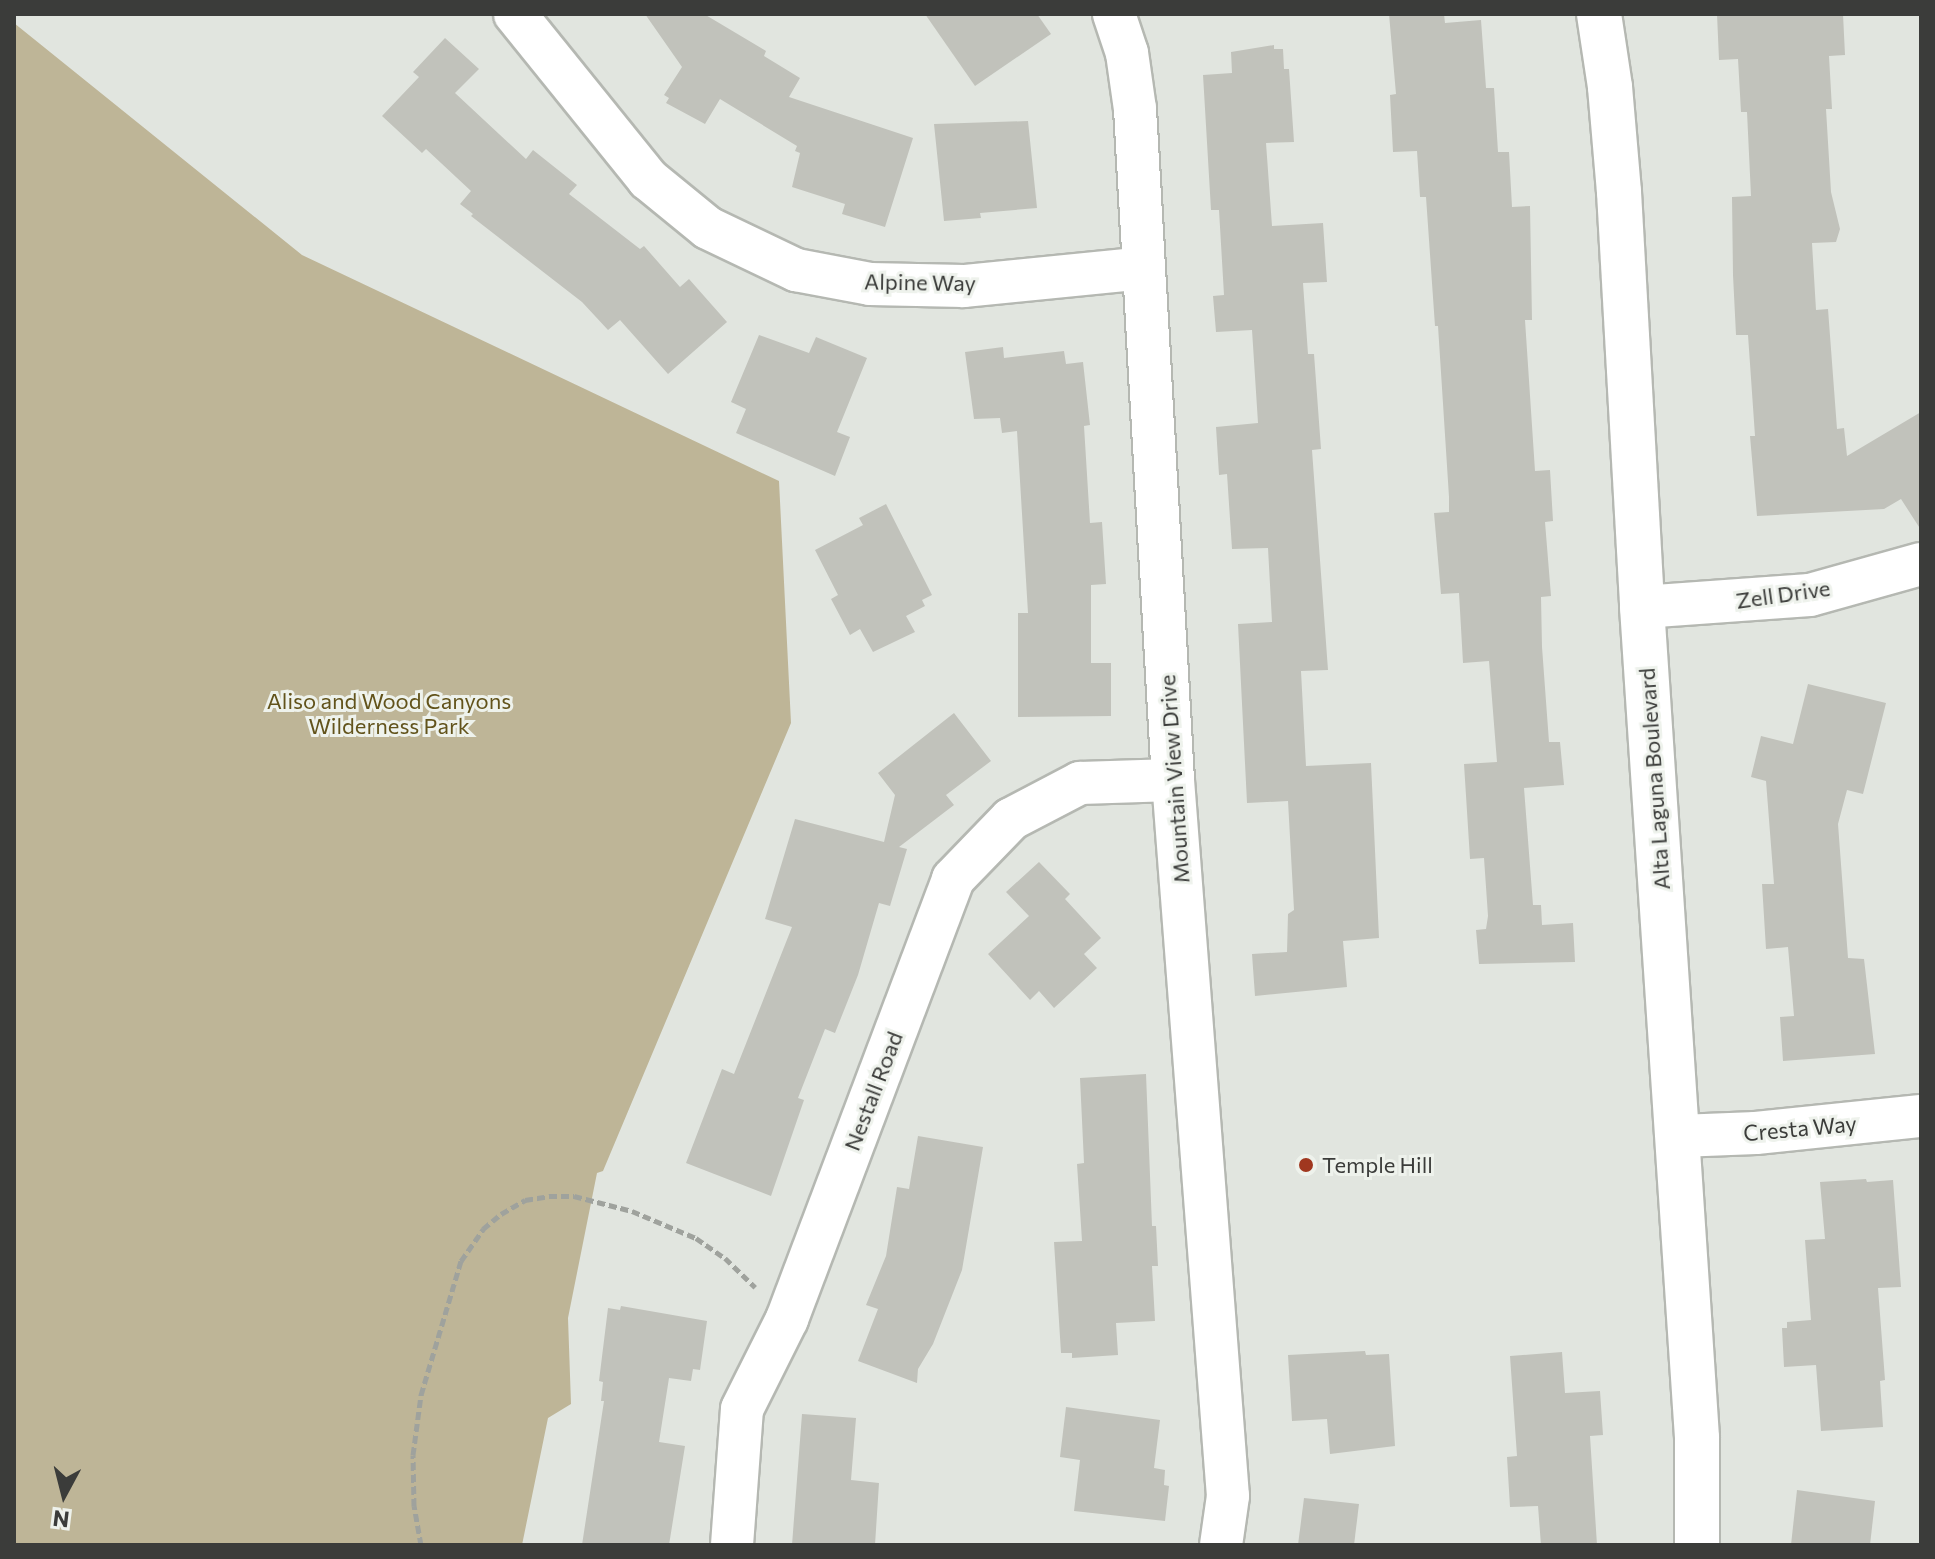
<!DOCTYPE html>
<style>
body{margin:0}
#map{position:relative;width:1935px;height:1559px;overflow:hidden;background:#e1e5df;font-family:Commissioner,sans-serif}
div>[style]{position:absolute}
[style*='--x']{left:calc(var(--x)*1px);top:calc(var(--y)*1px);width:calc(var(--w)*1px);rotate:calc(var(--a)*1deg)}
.green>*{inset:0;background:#beb597}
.building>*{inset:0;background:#c1c2bb}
.path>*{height:5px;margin-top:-2.5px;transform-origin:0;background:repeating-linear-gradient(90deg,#9fa29d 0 8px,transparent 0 12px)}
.roads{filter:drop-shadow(2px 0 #b5b8b2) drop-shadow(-2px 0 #b5b8b2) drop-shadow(0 2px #b5b8b2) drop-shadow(0 -2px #b5b8b2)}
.street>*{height:42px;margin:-21px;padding:0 21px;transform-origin:21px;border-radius:21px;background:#fff}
.secondary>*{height:44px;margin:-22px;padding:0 22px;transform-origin:22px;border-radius:22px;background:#fff}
.dots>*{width:22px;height:22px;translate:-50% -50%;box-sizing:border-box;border:4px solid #eef2ec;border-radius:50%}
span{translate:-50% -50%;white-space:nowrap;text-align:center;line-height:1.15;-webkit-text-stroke:6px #eef2ec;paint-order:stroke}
.street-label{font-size:22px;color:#3b3c3a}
.park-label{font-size:22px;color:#62531b}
.poi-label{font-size:22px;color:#3b3c3a}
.left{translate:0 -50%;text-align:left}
.frame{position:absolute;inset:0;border:16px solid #3b3c3a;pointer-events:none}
.north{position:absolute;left:24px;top:1455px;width:80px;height:80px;-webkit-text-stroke:6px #eef2ec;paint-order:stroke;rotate:187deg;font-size:22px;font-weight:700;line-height:32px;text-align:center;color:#3b3c3a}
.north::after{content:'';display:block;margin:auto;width:28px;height:36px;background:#3b3c3a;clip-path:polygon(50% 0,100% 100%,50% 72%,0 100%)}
</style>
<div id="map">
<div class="green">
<i style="clip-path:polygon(14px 23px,302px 255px,779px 481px,791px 723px,603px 1171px,597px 1173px,568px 1318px,571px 1404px,548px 1418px,522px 1545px,14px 1545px)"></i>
</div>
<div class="building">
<i style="clip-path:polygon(645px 14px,704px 14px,766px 51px,764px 56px,800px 78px,789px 97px,913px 138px,885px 227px,842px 214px,845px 204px,792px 187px,800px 153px,795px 151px,797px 146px,720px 99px,705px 124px,666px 103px,669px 98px,664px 95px,682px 67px)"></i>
<i style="clip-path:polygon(925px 14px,1037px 14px,1051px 34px,975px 86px)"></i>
<i style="clip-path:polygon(1389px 14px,1444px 14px,1445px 23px,1481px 20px,1486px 88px,1494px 88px,1498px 152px,1509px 152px,1512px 207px,1530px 206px,1532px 320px,1525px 320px,1535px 471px,1550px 470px,1553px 521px,1545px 522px,1551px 596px,1541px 597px,1542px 647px,1549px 742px,1560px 742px,1564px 785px,1524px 788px,1533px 905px,1541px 905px,1542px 925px,1573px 923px,1575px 962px,1479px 964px,1476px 930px,1486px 929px,1488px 916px,1484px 858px,1470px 859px,1464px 764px,1497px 762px,1489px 661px,1463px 663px,1459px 593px,1441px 594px,1434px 513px,1449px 512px,1449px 497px,1438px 326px,1435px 326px,1426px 197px,1420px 197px,1417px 151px,1393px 152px,1390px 95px,1396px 94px)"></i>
<i style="clip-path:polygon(1717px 14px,1843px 14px,1845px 55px,1829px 56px,1832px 109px,1826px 109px,1831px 192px,1840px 229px,1836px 242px,1812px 243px,1816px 310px,1828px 309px,1837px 429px,1844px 428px,1847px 456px,1921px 412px,1921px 530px,1901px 499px,1884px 509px,1757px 516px,1750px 436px,1755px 436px,1748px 335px,1736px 335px,1733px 275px,1732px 197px,1751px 196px,1747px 112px,1741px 112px,1738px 59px,1719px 60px)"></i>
<i style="clip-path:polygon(445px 38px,479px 69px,455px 93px,526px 159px,533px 150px,577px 185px,569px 194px,640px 249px,644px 246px,680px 287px,689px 279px,727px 322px,668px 374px,620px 320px,608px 330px,582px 302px,471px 216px,473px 214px,460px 204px,471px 191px,426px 149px,422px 153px,382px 116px,419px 77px,413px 72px)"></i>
<i style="clip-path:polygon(1274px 45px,1274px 49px,1283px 49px,1284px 69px,1289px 69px,1294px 142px,1266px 143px,1272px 226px,1323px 223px,1327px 282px,1303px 283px,1308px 354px,1314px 354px,1321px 449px,1312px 450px,1328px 670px,1301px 671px,1306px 766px,1371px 763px,1379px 938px,1343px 941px,1347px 987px,1255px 996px,1252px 954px,1287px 952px,1288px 914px,1294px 910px,1288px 801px,1247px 803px,1238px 624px,1272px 622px,1268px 548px,1232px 549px,1227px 474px,1219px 475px,1216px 427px,1258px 423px,1252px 330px,1216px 332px,1213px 296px,1224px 295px,1219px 210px,1211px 210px,1203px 75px,1232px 73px,1231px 52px)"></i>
<i style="clip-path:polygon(1028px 121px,1037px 208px,980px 213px,981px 218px,944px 221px,934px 124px)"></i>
<i style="clip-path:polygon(759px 335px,809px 353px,816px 337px,867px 358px,837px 432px,850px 437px,835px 476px,736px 433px,746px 409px,731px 402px)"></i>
<i style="clip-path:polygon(1003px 347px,1004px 358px,1064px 351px,1066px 364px,1083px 362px,1090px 425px,1084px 426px,1090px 523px,1102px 522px,1106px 584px,1091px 585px,1091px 663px,1111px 663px,1111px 716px,1018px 717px,1018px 613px,1028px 613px,1017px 431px,1002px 433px,1000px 418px,974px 419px,965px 352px)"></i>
<i style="clip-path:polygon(886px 504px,932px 595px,922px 600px,925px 606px,906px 616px,915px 632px,873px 652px,860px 629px,850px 635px,831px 599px,838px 595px,815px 550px,863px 525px,859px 518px)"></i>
<i style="clip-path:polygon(1808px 684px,1886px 703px,1863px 794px,1847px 790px,1838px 824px,1848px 958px,1864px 959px,1875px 1054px,1783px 1061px,1780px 1017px,1794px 1016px,1788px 947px,1766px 949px,1762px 884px,1774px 884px,1766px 781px,1751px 777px,1761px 736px,1793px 744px)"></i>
<i style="clip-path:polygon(954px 713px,991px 761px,946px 795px,954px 805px,899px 847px,907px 849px,890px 906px,879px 903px,858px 975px,835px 1033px,825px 1029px,798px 1098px,804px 1100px,771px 1196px,686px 1163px,722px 1069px,734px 1074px,792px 927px,765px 919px,795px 819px,884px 842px,895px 795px,878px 773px)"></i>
<i style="clip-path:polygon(1039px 862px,1070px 894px,1065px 899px,1101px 938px,1084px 954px,1097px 968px,1054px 1008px,1039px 991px,1030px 1000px,988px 954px,1029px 916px,1006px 892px)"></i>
<i style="clip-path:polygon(1146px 1074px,1152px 1226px,1156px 1226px,1158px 1266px,1152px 1266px,1155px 1321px,1116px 1323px,1118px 1355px,1072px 1358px,1072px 1353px,1061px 1353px,1054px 1242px,1082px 1241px,1077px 1164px,1084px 1163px,1080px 1078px)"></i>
<i style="clip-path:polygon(918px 1136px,983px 1147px,962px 1270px,933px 1344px,918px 1369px,917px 1383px,858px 1361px,878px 1309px,866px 1305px,886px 1256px,897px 1187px,909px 1189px)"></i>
<i style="clip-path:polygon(1866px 1179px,1867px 1182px,1893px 1180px,1901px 1287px,1878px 1288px,1885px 1380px,1880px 1381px,1883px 1427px,1821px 1431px,1816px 1365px,1784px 1367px,1782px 1328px,1787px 1328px,1787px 1322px,1811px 1320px,1805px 1240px,1825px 1239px,1820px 1182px)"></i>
<i style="clip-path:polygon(621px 1306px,707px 1321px,700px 1370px,693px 1369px,691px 1381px,669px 1378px,659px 1442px,685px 1446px,669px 1545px,582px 1545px,604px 1401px,601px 1401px,603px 1382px,599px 1381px,608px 1308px,620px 1310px)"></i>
<i style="clip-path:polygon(1365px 1351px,1366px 1355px,1389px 1354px,1395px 1446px,1330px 1454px,1327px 1419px,1292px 1421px,1288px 1355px)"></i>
<i style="clip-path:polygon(1562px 1352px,1565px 1393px,1600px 1391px,1603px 1435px,1590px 1436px,1597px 1545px,1541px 1545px,1538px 1506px,1510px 1507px,1507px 1457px,1517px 1456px,1510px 1356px)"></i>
<i style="clip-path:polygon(1066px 1407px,1160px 1420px,1154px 1468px,1165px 1470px,1164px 1485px,1169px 1486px,1165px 1521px,1074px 1511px,1080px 1460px,1060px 1457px)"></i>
<i style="clip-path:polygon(802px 1414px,856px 1418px,851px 1480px,879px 1483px,875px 1545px,792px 1545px)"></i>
<i style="clip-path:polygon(1797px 1490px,1875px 1501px,1870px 1545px,1791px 1545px)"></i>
<i style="clip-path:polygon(1304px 1498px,1359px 1504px,1354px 1545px,1298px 1545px)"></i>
</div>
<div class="path">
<i style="--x:421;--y:1545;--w:40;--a:-100"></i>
<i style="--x:414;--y:1506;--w:51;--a:-91.1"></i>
<i style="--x:413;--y:1455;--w:61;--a:-82.4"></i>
<i style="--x:421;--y:1395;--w:140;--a:-73.4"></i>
<i style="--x:461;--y:1261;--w:39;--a:-55"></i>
<i style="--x:483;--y:1229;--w:23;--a:-40"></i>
<i style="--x:501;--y:1214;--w:28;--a:-30"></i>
<i style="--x:525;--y:1200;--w:24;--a:-9"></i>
<i style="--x:549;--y:1196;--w:25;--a:0"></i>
<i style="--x:574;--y:1196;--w:60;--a:14.5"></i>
<i style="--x:632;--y:1211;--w:69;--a:22.9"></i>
<i style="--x:696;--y:1238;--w:35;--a:35"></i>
<i style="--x:725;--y:1258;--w:42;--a:44"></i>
</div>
<div class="roads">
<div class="street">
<i style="--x:515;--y:14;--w:212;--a:51.1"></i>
<i style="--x:648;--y:179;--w:77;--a:39.2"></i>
<i style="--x:708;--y:228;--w:98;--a:25.5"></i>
<i style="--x:796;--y:270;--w:75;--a:10.7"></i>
<i style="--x:870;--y:284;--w:94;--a:1.2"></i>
<i style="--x:964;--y:286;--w:180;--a:-5.7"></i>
<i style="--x:1114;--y:14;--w:41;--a:71.6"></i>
<i style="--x:1127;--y:53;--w:57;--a:81.9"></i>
<i style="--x:1135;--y:109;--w:672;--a:86.76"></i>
<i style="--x:1173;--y:780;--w:718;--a:85.61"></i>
<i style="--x:1228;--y:1496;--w:49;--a:98.1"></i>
<i style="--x:1642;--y:607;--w:168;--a:-4.1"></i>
<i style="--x:1810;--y:595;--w:115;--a:-15.6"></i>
<i style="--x:1679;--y:1136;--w:77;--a:-2.2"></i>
<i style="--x:1756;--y:1133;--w:166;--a:-5.9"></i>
<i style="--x:732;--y:1545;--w:136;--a:-85.8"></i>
<i style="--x:742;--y:1409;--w:101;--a:-63.4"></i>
<i style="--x:787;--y:1319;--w:470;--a:-69.3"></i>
<i style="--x:953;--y:879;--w:83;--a:-46"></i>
<i style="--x:1011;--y:819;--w:78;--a:-27.6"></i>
<i style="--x:1080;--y:783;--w:93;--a:-1.8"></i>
</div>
<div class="secondary">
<i style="--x:1599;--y:14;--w:74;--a:81.4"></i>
<i style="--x:1610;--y:87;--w:105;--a:85.1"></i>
<i style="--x:1619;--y:192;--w:416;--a:86.8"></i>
<i style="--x:1642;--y:607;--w:833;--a:86.21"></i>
<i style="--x:1697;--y:1438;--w:107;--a:90"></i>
</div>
</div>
<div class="dots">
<i style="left:1306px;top:1165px;background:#a0371f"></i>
</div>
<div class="street-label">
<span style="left:920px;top:282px;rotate:1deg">Alpine Way</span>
<span style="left:1783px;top:594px;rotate:-8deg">Zell Drive</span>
<span style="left:1174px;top:779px;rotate:-94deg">Mountain View Drive</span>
<span style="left:1654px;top:779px;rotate:-94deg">Alta Laguna Boulevard</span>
<span style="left:873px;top:1091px;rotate:-69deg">Nestall Road</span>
<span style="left:1800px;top:1128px;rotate:-5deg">Cresta Way</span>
</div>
<div class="park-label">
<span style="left:389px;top:713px">Aliso and Wood Canyons<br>Wilderness Park</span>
</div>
<div class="poi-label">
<span class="left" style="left:1322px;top:1165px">Temple Hill</span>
</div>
<div class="frame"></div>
<div class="north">N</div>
</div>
